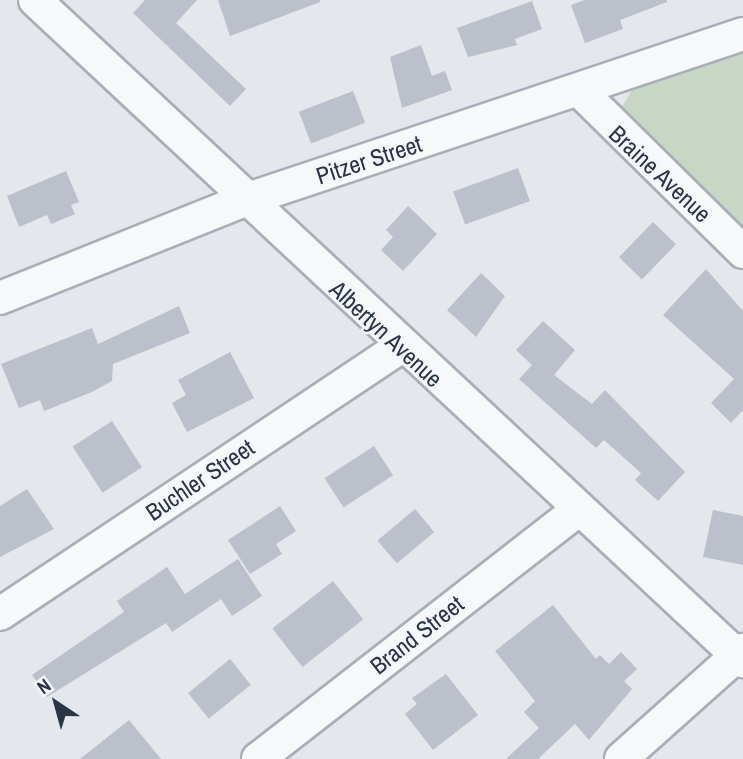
<!DOCTYPE html>
<style>
body{margin:0}
#map{position:relative;width:743px;height:759px;overflow:hidden;background:#e4e7ec;font-family:"Archivo Narrow",sans-serif}
div>[style]{position:absolute}
[style*='--x']{left:calc(var(--x)*1px);top:calc(var(--y)*1px);width:calc(var(--w)*1px);rotate:calc(var(--a)*1deg)}
.green>*{inset:0;background:#c9d6c5}
.building>*{inset:0;background:#bbc0ca;transform-origin:0 0}
.roads{filter:drop-shadow(2px 0 #a9aeb7) drop-shadow(-2px 0 #a9aeb7) drop-shadow(0 2px #a9aeb7) drop-shadow(0 -2px #a9aeb7)}
.street>*{height:32px;margin:-16px;padding:0 16px;transform-origin:16px;border-radius:16px;background:#f7f8fa}
span{translate:-50% -50%;white-space:nowrap;text-align:center;line-height:1.15;-webkit-text-stroke:5px #f4f6f9;paint-order:stroke}
.street-label{font-size:24px;color:#2b3445}
.north{position:absolute;left:21px;top:668px;width:70px;height:70px;-webkit-text-stroke:5px #f4f6f9;paint-order:stroke;rotate:324deg;font-size:19px;font-weight:700;line-height:28px;text-align:center;color:#2b3445}
.north::after{content:'';display:block;margin:auto;width:24px;height:32px;background:#2b3445;clip-path:polygon(50% 0,100% 100%,50% 72%,0 100%)}
</style>
<div id="map">
<div class="green">
<i style="clip-path:polygon(743px 50px,743px 228px,625px 118px,622px 107px,632px 90px)"></i>
</div>
<div class="building">
<i style="clip-path:polygon(145px 0,197px 0,176px 23px,246px 89px,230px 106px,133px 13px)"></i>
<i style="clip-path:polygon(218px 0,320px 0,320px 2px,230px 36px)"></i>
<i style="clip-path:polygon(584px 0,667px 0,667px 2px,620px 20px,623px 29px,585px 43px,571px 5px)"></i>
<i style="clip-path:polygon(532px 1px,542px 29px,515px 39px,517px 45px,468px 57px,457px 28px)"></i>
<i style="clip-path:polygon(421px 45px,432px 76px,445px 71px,452px 90px,402px 108px,390px 57px)"></i>
<i style="left:353px;top:91px;width:34px;height:58px;rotate:69deg"></i>
<i style="left:518px;top:168px;width:35px;height:69px;rotate:70deg"></i>
<i style="clip-path:polygon(66px 171px,79px 202px,71px 205px,75px 214px,51px 224px,47px 215px,19px 227px,7px 196px)"></i>
<i style="clip-path:polygon(408px 206px,437px 234px,403px 271px,381px 250px,393px 237px,386px 230px)"></i>
<i style="left:653px;top:222px;width:32px;height:49px;rotate:44deg"></i>
<i style="clip-path:polygon(706px 269px,743px 311px,743px 410px,731px 423px,711px 403px,734px 379px,663px 315px)"></i>
<i style="clip-path:polygon(481px 273px,505px 296px,476px 337px,447px 310px)"></i>
<i style="clip-path:polygon(179px 306px,190px 333px,113px 364px,112px 381px,92px 392px,44px 411px,40px 400px,19px 408px,1px 364px,92px 328px,98px 344px)"></i>
<i style="clip-path:polygon(543px 321px,575px 350px,554px 375px,592px 404px,605px 390px,685px 472px,658px 501px,635px 480px,641px 473px,604px 440px,596px 448px,519px 379px,532px 365px,516px 350px)"></i>
<i style="clip-path:polygon(230px 352px,254px 398px,187px 432px,172px 403px,186px 395px,178px 380px)"></i>
<i style="left:112px;top:421px;width:55px;height:47px;rotate:57deg"></i>
<i style="left:374px;top:446px;width:35px;height:59px;rotate:57deg"></i>
<i style="clip-path:polygon(27px 489px,54px 529px,0 557px,0 506px)"></i>
<i style="clip-path:polygon(280px 506px,296px 531px,276px 544px,282px 554px,250px 574px,228px 540px)"></i>
<i style="left:415px;top:509px;width:30px;height:49px;rotate:50deg"></i>
<i style="clip-path:polygon(713px 510px,743px 516px,743px 565px,703px 557px)"></i>
<i style="clip-path:polygon(238px 559px,262px 596px,232px 616px,221px 599px,172px 632px,166px 623px,47px 697px,32px 675px,124px 612px,117px 601px,167px 567px,185px 594px)"></i>
<i style="left:333px;top:581px;width:49px;height:77px;rotate:52deg"></i>
<i style="clip-path:polygon(553px 605px,596px 659px,600px 655px,609px 664px,621px 652px,637px 669px,624px 681px,632px 689px,589px 740px,575px 724px,538px 759px,506px 759px,539px 728px,524px 712px,535px 701px,495px 651px)"></i>
<i style="left:230px;top:659px;width:33px;height:54px;rotate:51deg"></i>
<i style="clip-path:polygon(446px 674px,478px 715px,433px 750px,405px 714px,417px 704px,412px 698px)"></i>
<i style="clip-path:polygon(129px 720px,161px 759px,80px 759px)"></i>
</div>
<div class="roads">
<div class="street">
<i style="--x:35;--y:0;--w:969;--a:43.03"></i>
<i style="--x:581;--y:92;--w:228;--a:44.6"></i>
<i style="--x:0;--y:298;--w:264;--a:-21.8"></i>
<i style="--x:245;--y:200;--w:525;--a:-18.43"></i>
<i style="--x:0;--y:614;--w:481;--a:-33.7"></i>
<i style="--x:258;--y:759;--w:402;--a:-37.9"></i>
<i style="--x:621;--y:759;--w:164;--a:-41.8"></i>
</div>
</div>
<div class="street-label">
<span style="left:369px;top:160px;rotate:-18deg">Pitzer Street</span>
<span style="left:660px;top:174px;rotate:43deg">Braine Avenue</span>
<span style="left:386px;top:334px;rotate:43deg">Albertyn Avenue</span>
<span style="left:200px;top:480px;rotate:-34deg">Buchler Street</span>
<span style="left:417px;top:635px;rotate:-38deg">Brand Street</span>
</div>
<div class="north">N</div>
</div>
